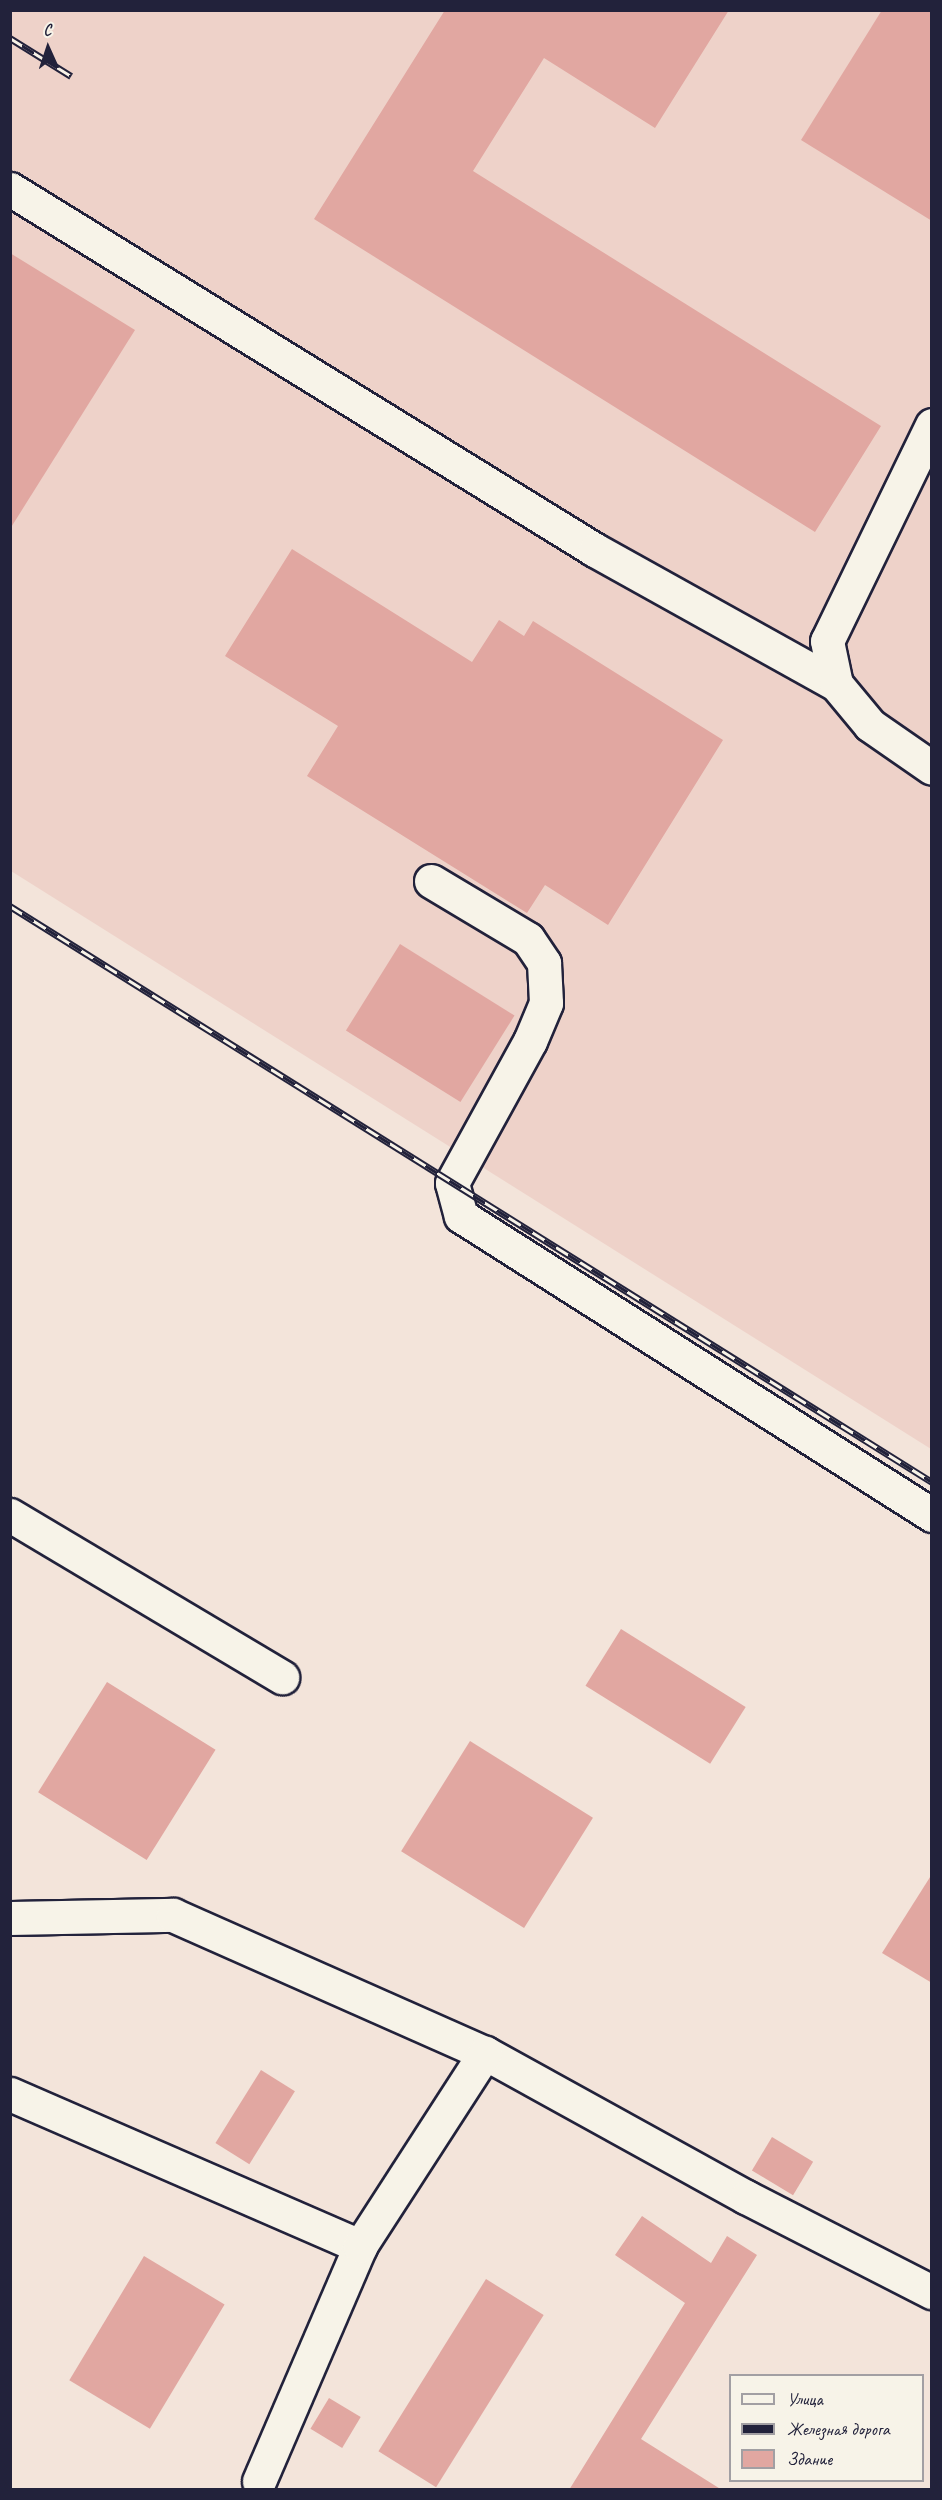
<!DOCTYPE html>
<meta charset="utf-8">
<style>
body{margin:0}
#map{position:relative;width:942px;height:2500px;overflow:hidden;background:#f3e4da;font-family:Caveat,sans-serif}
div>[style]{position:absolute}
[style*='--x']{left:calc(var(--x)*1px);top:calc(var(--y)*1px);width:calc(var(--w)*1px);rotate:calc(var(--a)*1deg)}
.built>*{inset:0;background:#eed2c9}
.building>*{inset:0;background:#e1a7a1;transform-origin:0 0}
.roads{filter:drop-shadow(2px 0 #22223b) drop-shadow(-2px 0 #22223b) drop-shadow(0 2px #22223b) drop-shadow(0 -2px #22223b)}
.minor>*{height:33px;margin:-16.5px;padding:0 16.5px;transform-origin:16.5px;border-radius:16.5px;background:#f7f3e8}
.rail>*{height:7px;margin-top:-3.5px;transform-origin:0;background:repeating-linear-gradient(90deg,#f7f3e8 0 14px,#22223b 0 28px);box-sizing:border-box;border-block:2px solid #22223b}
span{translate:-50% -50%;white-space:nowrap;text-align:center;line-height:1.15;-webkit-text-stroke:4.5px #f7f3e8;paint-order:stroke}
.frame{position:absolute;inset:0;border:12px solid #22223b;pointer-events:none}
.legend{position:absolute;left:729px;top:2374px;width:195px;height:108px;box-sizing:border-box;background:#f7f3e8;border:2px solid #a29fa3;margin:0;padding:8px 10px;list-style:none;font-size:18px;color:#22223b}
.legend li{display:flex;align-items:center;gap:12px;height:30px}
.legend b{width:30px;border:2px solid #a29fa3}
.north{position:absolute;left:18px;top:18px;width:60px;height:60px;-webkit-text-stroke:4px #f7f3e8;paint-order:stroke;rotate:357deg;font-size:16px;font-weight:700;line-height:24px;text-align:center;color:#22223b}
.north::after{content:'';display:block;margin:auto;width:21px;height:27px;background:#22223b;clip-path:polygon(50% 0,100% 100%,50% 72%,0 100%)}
</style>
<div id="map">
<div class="built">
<i style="clip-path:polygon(10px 11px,931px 11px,931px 1449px,11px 871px)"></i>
</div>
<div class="building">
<i style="clip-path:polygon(445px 10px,729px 10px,655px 128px,544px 58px,473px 171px,881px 426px,815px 532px,314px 219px)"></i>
<i style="clip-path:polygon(882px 10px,932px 10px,932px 221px,801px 140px)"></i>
<i style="clip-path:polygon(10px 253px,135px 330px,10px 529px)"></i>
<i style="clip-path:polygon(292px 549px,472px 662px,499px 620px,524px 636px,533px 621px,723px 740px,608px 925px,545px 885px,527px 913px,307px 776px,338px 726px,225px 656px)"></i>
<i style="left:400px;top:944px;width:135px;height:102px;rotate:32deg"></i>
<i style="left:621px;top:1629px;width:147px;height:67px;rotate:32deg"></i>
<i style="left:107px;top:1682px;width:128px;height:130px;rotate:32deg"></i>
<i style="left:470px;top:1741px;width:145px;height:130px;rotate:32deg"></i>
<i style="clip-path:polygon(932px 1874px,932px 1983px,882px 1953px)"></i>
<i style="left:261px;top:2070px;width:40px;height:86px;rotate:32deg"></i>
<i style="left:772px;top:2137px;width:48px;height:39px;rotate:31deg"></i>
<i style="clip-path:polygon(642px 2216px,711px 2263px,727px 2236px,757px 2255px,641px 2439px,722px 2490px,569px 2490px,685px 2303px,615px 2255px)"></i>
<i style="left:144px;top:2256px;width:94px;height:145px;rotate:31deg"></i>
<i style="left:486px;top:2279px;width:68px;height:203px;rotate:32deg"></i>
<i style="left:329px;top:2398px;width:37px;height:36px;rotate:31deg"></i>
</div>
<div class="roads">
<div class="minor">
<i style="--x:10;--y:189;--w:687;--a:31.68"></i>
<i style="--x:595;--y:550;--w:276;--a:29.1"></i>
<i style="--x:932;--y:425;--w:240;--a:115.9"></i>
<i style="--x:827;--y:641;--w:44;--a:78.2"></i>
<i style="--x:836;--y:684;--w:53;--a:50.3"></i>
<i style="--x:870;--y:725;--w:75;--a:34.7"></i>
<i style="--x:431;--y:881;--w:113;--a:30.9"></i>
<i style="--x:528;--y:939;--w:29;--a:56"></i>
<i style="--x:544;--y:963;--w:40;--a:87.1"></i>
<i style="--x:546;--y:1003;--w:41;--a:112.8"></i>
<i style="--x:530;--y:1041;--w:162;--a:118.8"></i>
<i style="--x:452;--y:1183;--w:34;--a:75"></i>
<i style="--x:461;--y:1216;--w:558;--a:32.41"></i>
<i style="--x:10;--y:1515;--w:317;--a:30.8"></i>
<i style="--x:10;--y:1918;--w:163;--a:-1.1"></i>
<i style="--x:173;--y:1915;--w:341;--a:23.9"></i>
<i style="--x:485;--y:2053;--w:298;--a:28.9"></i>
<i style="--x:746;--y:2197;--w:209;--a:27.1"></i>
<i style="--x:10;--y:2094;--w:382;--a:23.5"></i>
<i style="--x:259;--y:2481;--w:256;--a:-66.7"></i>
<i style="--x:360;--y:2246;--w:230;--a:-57.1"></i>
</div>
</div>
<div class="rail">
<i style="--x:10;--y:38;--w:72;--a:31.9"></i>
<i style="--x:10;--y:906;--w:1087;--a:31.99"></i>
</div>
<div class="frame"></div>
<ul class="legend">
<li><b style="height:8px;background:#f7f3e8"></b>Улица</li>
<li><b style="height:8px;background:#22223b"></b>Железная дорога</li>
<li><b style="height:16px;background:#e1a7a1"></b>Здание</li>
</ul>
<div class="north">С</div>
</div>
